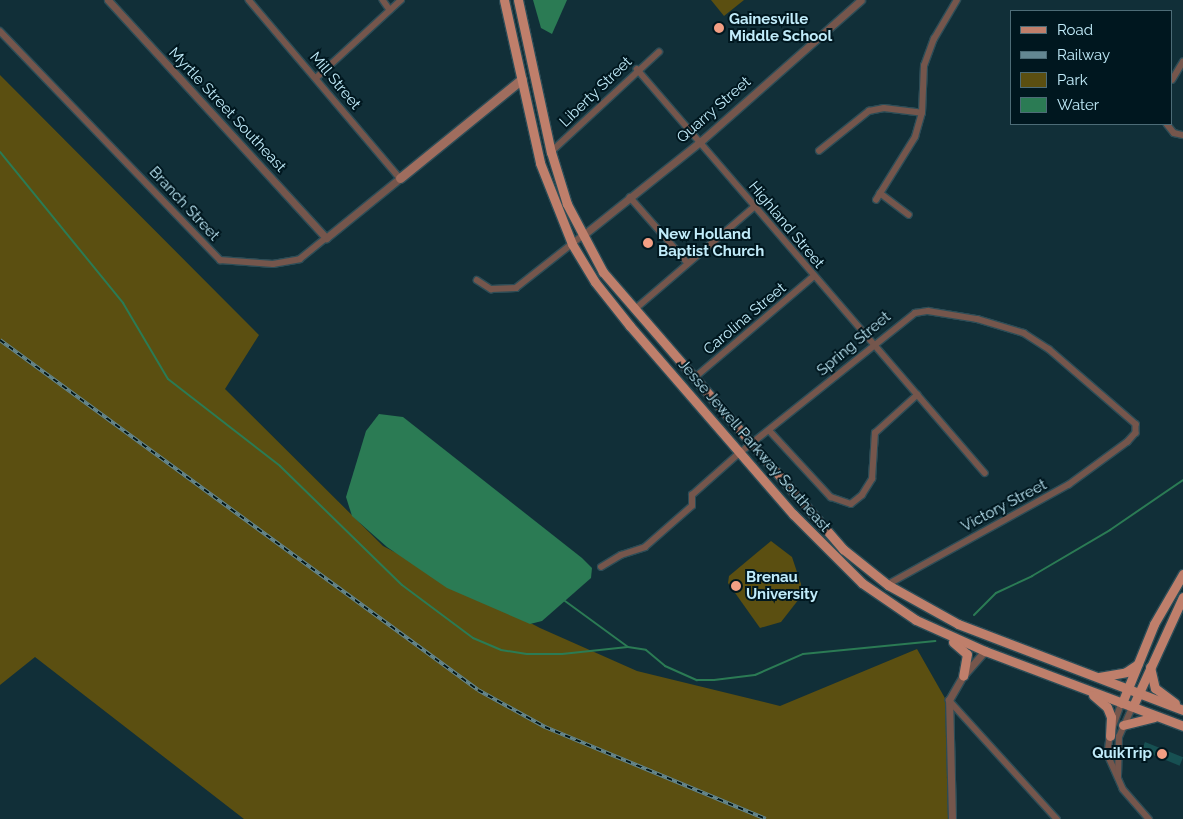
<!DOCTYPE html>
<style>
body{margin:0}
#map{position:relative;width:1183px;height:819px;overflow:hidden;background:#112f38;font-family:Raleway,sans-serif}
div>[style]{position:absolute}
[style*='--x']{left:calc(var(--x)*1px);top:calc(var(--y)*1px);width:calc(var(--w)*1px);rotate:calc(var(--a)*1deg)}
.green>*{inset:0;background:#5b4f11}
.water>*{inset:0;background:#2b7b54}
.stream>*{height:2px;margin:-1px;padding:0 1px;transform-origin:1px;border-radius:1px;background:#2b7b54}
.building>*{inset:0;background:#175052;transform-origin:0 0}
.roads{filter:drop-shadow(1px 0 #2d4d57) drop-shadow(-1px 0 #2d4d57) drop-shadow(0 1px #2d4d57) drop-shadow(0 -1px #2d4d57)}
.minor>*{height:5.5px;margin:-2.75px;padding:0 2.75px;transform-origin:2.75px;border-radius:2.75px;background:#75564c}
.tertiary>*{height:7px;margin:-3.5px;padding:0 3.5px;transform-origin:3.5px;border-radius:3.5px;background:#75564c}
.secondary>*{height:9px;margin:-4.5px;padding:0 4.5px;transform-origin:4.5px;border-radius:4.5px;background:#9f6d5e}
.primary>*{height:9px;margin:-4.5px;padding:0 4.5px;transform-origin:4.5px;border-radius:4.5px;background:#bf7f6b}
.rail>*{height:4px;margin-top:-2px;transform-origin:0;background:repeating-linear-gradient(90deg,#00171f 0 5.5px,#638792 0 11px);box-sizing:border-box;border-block:1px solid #638792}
.dots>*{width:14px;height:14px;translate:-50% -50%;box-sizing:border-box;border:2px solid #00171f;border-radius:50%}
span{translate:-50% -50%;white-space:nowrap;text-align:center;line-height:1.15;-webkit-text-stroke:4px #00171f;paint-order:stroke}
.poi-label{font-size:15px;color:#c1ecfa;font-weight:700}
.left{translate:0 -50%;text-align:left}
.right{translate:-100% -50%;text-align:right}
.street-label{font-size:15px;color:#c1ecfa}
.legend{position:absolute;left:1010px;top:10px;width:162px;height:115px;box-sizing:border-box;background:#00171f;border:1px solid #4d6c77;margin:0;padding:6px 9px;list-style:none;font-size:15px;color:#c1ecfa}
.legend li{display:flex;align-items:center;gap:10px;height:25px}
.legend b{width:25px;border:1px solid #4d6c77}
</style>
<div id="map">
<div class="green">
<i style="clip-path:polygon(711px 0,744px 0,724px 16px)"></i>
<i style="clip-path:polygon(0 75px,259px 335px,225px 389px,383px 546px,540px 628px,637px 671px,780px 706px,917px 649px,954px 714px,952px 819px,244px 819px,35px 657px,0 685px)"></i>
<i style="clip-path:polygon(771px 541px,792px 557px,801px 584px,799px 599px,781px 622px,760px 628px,728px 583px,729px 576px)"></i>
</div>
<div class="water">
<i style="clip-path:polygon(533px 0,567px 0,552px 34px,541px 28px)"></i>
<i style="clip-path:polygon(379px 414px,403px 417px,582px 558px,592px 568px,591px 578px,542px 621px,530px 624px,447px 588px,387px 547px,352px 516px,346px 497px,366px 431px)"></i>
</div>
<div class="stream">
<i style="--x:0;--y:152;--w:195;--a:50.8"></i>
<i style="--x:123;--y:303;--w:88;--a:59.4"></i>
<i style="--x:168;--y:379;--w:142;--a:37.8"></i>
<i style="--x:280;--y:466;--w:170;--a:44.3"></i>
<i style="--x:402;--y:585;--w:89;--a:36.7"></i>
<i style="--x:473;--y:638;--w:30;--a:23"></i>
<i style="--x:501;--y:650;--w:26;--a:9"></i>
<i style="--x:527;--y:654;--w:35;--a:0"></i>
<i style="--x:562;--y:654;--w:66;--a:-6.1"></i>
<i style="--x:628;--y:647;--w:18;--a:9"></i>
<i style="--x:646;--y:650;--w:25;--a:40"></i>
<i style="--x:665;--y:666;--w:35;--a:24"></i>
<i style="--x:697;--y:680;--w:17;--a:0"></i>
<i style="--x:714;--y:680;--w:41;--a:-7"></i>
<i style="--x:755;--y:675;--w:52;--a:-23.6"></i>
<i style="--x:803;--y:654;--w:133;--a:-5.6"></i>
<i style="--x:565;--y:601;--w:78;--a:36.1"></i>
<i style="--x:974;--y:615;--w:31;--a:-45"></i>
<i style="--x:996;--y:593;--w:40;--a:-25"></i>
<i style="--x:1032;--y:576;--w:91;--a:-30.5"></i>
<i style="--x:1110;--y:530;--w:88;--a:-34.4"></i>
</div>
<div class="building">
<i style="left:1145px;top:742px;width:41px;height:9px;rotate:22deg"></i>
</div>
<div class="roads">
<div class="minor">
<i style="--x:249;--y:0;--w:233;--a:49.7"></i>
<i style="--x:383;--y:0;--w:12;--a:55"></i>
<i style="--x:0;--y:31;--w:318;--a:46.1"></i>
<i style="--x:220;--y:260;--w:53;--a:4.3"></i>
<i style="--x:273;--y:264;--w:27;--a:-10"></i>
<i style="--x:300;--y:259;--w:33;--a:-39"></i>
<i style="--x:637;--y:69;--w:533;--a:49.26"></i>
<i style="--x:316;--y:78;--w:115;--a:-42.5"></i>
<i style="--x:1172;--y:80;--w:21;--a:-59"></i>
<i style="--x:1167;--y:124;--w:11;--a:52"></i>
<i style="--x:1174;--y:133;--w:9;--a:13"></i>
<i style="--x:819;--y:151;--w:64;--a:-38.7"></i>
<i style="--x:869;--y:111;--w:15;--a:-11"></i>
<i style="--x:884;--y:108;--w:38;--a:7"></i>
<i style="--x:551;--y:152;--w:147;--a:-42.8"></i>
<i style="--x:880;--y:193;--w:36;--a:37"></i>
<i style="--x:630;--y:197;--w:88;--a:48.7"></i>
<i style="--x:876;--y:200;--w:74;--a:-58.2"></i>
<i style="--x:915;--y:137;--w:25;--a:-74"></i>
<i style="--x:922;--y:113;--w:47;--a:-87.6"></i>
<i style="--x:924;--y:66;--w:29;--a:-70"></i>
<i style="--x:934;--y:39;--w:45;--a:-59.5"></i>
<i style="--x:477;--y:280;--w:17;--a:33"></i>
<i style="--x:491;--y:289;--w:25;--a:-2"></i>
<i style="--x:516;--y:288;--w:84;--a:-38.2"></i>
<i style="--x:634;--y:310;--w:158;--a:-40.6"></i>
<i style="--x:693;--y:379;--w:157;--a:-40.4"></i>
<i style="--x:770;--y:431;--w:90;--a:47.3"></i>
<i style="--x:831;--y:497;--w:21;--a:19"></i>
<i style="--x:851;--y:504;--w:14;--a:-39"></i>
<i style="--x:862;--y:495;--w:19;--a:-58"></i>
<i style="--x:872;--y:479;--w:46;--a:-86.3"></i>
<i style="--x:875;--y:433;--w:57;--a:-42.1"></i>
<i style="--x:601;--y:567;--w:23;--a:-31"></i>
<i style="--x:621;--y:555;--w:25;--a:-18"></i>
<i style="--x:645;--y:547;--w:62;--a:-41.1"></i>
<i style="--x:692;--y:506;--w:11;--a:-90"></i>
<i style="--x:692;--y:495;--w:59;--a:-41.6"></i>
<i style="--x:736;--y:456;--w:229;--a:-38.6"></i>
<i style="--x:915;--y:313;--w:13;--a:-9"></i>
<i style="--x:928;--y:311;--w:50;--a:9.3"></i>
<i style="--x:977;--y:319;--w:49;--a:16.6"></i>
<i style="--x:1024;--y:333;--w:30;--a:33"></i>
<i style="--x:1049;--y:349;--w:115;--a:40.8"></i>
<i style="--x:1136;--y:424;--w:9;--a:90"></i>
<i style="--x:1136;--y:433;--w:12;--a:132"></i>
<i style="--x:1128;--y:442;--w:73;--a:143.9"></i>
<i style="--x:1069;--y:485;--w:207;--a:151.1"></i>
<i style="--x:949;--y:700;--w:161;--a:47.8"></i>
<i style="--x:1122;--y:703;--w:35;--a:110"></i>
<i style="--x:1110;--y:736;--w:19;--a:96"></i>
<i style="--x:1108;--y:755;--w:37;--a:66"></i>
<i style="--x:1123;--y:789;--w:40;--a:49"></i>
<i style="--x:1118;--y:777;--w:40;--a:-88.6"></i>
<i style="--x:1119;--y:737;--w:34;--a:-66"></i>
</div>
<div class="tertiary">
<i style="--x:108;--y:0;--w:323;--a:47.5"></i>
<i style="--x:326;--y:238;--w:95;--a:-39"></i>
<i style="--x:582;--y:236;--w:152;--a:-38.6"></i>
<i style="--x:701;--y:141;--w:213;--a:-41.4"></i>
<i style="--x:952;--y:819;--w:119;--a:-91.4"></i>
<i style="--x:949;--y:700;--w:28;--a:-60"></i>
<i style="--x:963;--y:676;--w:33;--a:-49"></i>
</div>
<div class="secondary">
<i style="--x:400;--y:178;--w:157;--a:-39.1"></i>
</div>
<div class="primary">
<i style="--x:504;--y:0;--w:167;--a:77.5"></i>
<i style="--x:540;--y:163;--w:87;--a:68.4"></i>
<i style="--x:572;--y:244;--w:44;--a:58.8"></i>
<i style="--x:595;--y:282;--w:56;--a:51.5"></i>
<i style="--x:630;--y:326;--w:249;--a:49.1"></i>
<i style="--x:793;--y:514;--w:98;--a:45"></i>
<i style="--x:862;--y:583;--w:65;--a:34.4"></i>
<i style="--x:916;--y:620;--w:76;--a:24.2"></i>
<i style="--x:985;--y:651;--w:212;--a:20.7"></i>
<i style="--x:518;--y:0;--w:156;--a:77.8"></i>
<i style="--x:551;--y:152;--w:54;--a:72.9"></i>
<i style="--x:567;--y:204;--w:77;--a:62.1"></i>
<i style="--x:603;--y:272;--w:367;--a:49.1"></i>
<i style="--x:843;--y:549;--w:58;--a:38.7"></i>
<i style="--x:888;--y:585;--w:80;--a:29.1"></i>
<i style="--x:958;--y:624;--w:241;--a:20.9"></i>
<i style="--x:953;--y:642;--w:18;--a:41"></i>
<i style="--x:967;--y:654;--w:22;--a:100"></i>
<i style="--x:1150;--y:667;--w:22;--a:77"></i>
<i style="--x:1155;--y:688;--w:25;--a:37"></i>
<i style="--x:1099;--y:677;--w:27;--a:-10"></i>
<i style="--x:1126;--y:672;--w:14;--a:-34"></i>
<i style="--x:1093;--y:695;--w:18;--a:41"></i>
<i style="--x:1107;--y:707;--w:11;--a:68"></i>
<i style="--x:1111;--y:717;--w:19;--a:93"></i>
<i style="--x:1122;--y:703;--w:85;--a:-67.9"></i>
<i style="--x:1154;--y:624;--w:58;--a:-59.9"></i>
<i style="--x:1133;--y:706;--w:120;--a:-65.4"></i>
<i style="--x:1123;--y:725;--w:32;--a:-14"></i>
</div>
</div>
<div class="rail">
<i style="--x:0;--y:340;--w:592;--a:36.21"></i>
<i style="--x:478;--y:690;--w:77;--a:28.9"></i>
<i style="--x:545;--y:727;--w:239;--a:22.6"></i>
</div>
<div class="dots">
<i style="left:719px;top:28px;background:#f39f84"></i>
<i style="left:648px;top:243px;background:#f39f84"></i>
<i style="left:736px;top:586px;background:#f39f84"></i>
<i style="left:1162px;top:754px;background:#f39f84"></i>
</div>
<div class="poi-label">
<span class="left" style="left:729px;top:28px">Gainesville<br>Middle School</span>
<span class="left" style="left:658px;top:243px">New Holland<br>Baptist Church</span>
<span class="left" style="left:746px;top:586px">Brenau<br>University</span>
<span class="right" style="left:1152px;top:754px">QuikTrip</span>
</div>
<div class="street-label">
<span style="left:335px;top:81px;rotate:50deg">Mill Street</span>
<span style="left:596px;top:92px;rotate:-44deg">Liberty Street</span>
<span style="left:227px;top:110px;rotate:47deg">Myrtle Street Southeast</span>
<span style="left:714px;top:110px;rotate:-41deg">Quarry Street</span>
<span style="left:184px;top:204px;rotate:47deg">Branch Street</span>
<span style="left:786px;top:225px;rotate:50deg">Highland Street</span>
<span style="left:745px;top:319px;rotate:-40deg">Carolina Street</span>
<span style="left:854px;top:344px;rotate:-40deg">Spring Street</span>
<span style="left:754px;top:446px;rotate:49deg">Jesse Jewell Parkway Southeast</span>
<span style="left:1004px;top:506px;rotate:-28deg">Victory Street</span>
</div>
<ul class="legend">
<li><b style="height:6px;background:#bf7f6b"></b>Road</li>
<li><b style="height:6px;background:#638792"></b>Railway</li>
<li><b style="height:14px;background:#5b4f11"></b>Park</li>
<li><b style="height:14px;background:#2b7b54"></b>Water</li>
</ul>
</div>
